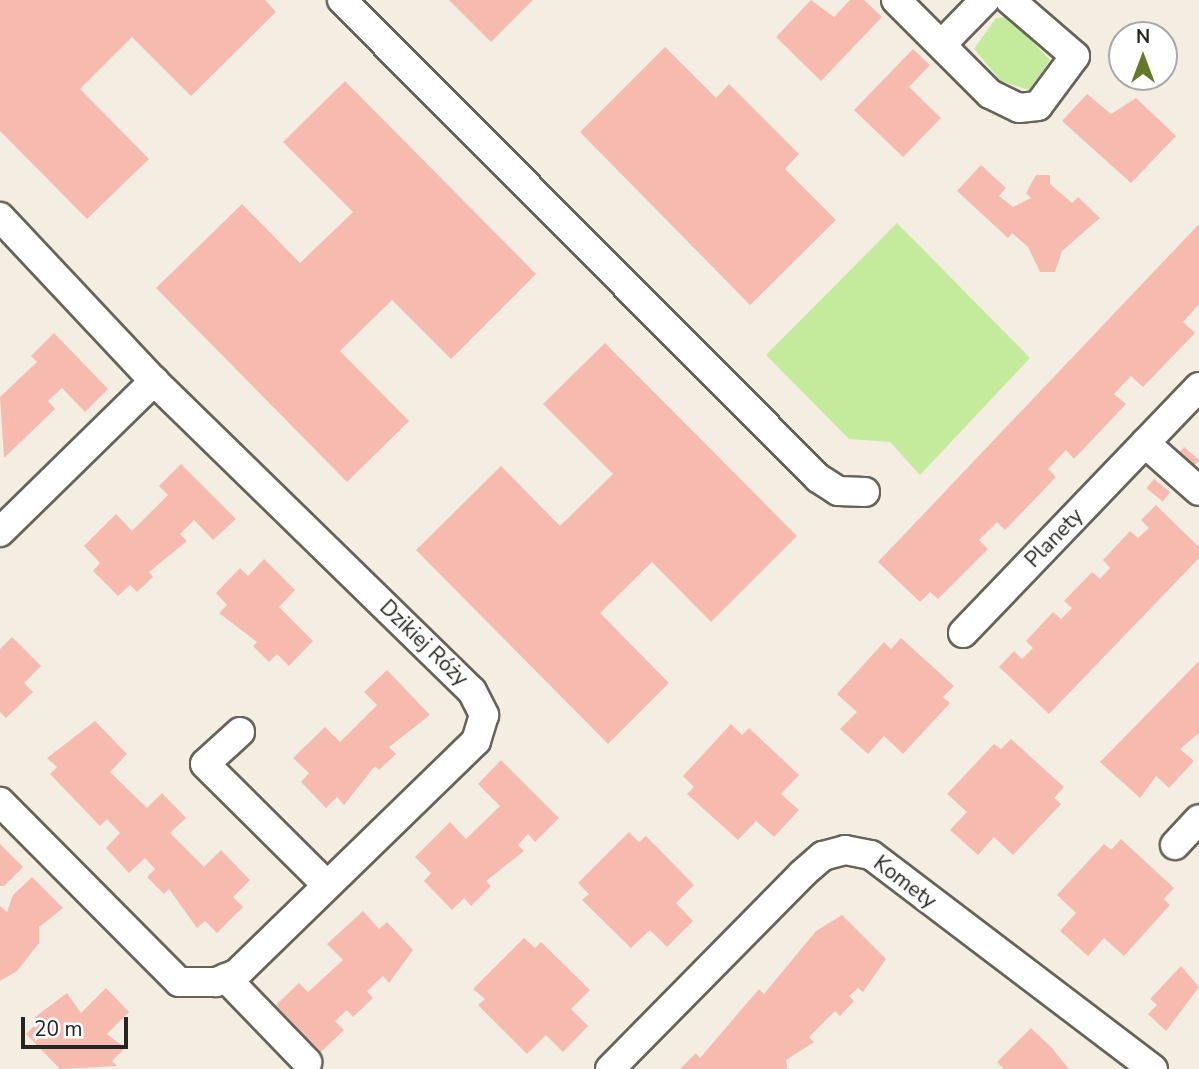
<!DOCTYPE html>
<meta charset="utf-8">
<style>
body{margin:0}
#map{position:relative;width:1199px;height:1069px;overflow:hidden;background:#f4eee2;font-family:"Nunito Sans",sans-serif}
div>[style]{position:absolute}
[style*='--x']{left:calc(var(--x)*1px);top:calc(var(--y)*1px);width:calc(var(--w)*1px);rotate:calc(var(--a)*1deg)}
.green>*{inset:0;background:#c4eb9b}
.building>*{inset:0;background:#f6bbae;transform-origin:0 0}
.roads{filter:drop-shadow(2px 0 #686359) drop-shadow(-2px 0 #686359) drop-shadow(0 2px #686359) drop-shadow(0 -2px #686359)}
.street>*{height:28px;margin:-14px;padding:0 14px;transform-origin:14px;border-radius:14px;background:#fff}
span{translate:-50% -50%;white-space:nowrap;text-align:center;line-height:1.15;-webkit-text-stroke:5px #fff;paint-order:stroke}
.street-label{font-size:21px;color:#272521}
.north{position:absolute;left:1108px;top:21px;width:70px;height:70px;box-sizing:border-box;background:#fff;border:2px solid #a9a8a6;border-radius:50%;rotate:0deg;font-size:19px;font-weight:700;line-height:28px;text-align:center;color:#272521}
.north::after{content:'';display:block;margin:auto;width:24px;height:32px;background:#64792a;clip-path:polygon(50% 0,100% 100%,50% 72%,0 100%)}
.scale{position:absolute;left:21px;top:1017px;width:107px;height:32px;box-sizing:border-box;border:4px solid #272521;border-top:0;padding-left:9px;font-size:21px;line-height:24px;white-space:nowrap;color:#272521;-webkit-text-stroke:5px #fff;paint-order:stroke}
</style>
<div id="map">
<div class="green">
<i style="clip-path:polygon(1008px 17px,1050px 60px,1029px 90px,1001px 81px,974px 49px,996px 18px)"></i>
<i style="clip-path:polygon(897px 223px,1030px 358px,920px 475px,890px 442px,849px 439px,766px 355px)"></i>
</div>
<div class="building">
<i style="clip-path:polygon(0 0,265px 0,276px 12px,191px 96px,132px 37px,80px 89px,149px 159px,87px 219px,0 131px)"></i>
<i style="clip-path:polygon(449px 0,533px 0,491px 42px)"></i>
<i style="clip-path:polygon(811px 0,834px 17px,850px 0,864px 0,882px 17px,821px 81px,776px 37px)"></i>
<i style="clip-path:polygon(665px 47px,716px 98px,729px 84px,799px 154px,785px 169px,836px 220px,750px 305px,580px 132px)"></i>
<i style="clip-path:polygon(913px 49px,930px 65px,909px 87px,941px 118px,903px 157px,854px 110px)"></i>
<i style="clip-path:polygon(345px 81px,536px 274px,451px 359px,392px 300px,340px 351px,409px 421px,347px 482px,156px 288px,242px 204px,300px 263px,353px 212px,283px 142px)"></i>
<i style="clip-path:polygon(1087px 94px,1111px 114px,1136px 98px,1176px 136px,1131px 183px,1062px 121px)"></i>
<i style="clip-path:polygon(981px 165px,1006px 188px,999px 196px,1013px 207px,1031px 198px,1026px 193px,1036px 175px,1050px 175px,1050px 184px,1072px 203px,1078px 197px,1100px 218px,1062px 251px,1055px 272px,1040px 272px,1028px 247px,1012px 233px,1008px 238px,957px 191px)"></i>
<i style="clip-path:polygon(1199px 224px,1199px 304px,1183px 322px,1195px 333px,1143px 387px,1131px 376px,1114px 394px,1126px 404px,1074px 459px,1066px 450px,1048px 469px,1056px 477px,1005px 530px,997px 522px,979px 540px,988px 549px,938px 599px,930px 592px,920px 602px,878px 562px)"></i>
<i style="clip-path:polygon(54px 333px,108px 389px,85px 412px,62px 388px,48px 401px,55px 409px,4px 458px,0 397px,37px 362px,31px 356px)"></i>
<i style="clip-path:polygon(605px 343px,797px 536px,711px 622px,652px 562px,600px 613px,669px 683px,608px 744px,416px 550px,501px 466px,560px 526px,613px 474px,543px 404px)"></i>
<i style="left:1184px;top:447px;width:20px;height:10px;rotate:41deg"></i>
<i style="clip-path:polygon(181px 464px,236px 519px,213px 540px,194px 520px,180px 534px,187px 541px,149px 572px,153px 577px,137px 592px,130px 585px,118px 596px,93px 571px,100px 563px,84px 546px,116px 514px,132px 531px,168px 495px,159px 486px)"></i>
<i style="left:1154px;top:479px;width:21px;height:12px;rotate:39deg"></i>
<i style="clip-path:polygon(1156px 505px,1199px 547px,1199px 558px,1049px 714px,999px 667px,1014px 651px,1022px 659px,1033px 648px,1026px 641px,1053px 612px,1061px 619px,1072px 608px,1064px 601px,1092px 572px,1100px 579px,1110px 568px,1103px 560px,1130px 531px,1138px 538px,1149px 528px,1141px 520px)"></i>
<i style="clip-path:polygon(264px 559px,295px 590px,279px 607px,313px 641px,289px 666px,277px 654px,269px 662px,253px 646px,257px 642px,219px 613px,227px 605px,216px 593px,240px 568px,248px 576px)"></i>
<i style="clip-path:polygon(12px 637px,41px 666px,24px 683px,33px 692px,6px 718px,0 712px,0 649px)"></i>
<i style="clip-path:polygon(901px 638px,954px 686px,943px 697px,950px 703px,903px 754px,884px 736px,868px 754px,840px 729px,857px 712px,837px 694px,884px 642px,891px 649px)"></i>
<i style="clip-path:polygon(1199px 661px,1199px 733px,1180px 749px,1194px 761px,1169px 788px,1156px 776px,1140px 798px,1100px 762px)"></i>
<i style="clip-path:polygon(387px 670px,430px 715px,389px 747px,396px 754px,379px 770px,375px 766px,344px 805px,337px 797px,326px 808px,301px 782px,309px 773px,293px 758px,325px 727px,340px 742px,377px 705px,364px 692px)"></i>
<i style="clip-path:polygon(95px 721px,127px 754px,110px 772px,147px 808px,162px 793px,186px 818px,170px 833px,204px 867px,221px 850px,250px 880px,233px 897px,243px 907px,217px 933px,205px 921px,197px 928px,169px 889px,164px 894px,147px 877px,155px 869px,145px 858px,129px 873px,106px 848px,120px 833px,107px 819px,100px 826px,50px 774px,57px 767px,47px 758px)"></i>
<i style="clip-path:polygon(731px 724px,742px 735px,749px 728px,799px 775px,781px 794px,799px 810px,774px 837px,756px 821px,738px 840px,687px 794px,694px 787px,683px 776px)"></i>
<i style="clip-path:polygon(1011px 739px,1064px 787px,1054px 798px,1061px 804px,1013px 855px,994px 837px,978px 855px,950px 830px,967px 812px,947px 794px,994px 744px,1001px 749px)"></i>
<i style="clip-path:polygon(501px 760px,559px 818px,535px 842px,528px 834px,518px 845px,524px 851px,486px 881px,491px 886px,471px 906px,464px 898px,452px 910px,424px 881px,431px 873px,415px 857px,450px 822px,466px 839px,500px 806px,478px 784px)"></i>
<i style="clip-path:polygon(629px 832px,639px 842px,646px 836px,694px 885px,676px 903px,693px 921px,667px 947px,650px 930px,631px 948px,582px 900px,589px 894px,578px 883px)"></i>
<i style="clip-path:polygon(1121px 839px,1174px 888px,1164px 899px,1170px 905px,1124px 956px,1104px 938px,1088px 956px,1060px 931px,1076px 913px,1057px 895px,1104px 844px,1111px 850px)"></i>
<i style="clip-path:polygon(0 844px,23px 867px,4px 886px,0 886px)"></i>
<i style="clip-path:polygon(32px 877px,63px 908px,39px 927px,39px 943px,17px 971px,0 981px,0 906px,7px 912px,13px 895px)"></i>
<i style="clip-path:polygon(363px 911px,379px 929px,387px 922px,413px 950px,389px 983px,383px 976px,367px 991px,373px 998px,353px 1017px,347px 1010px,335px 1021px,344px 1030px,321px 1052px,276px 1005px,299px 983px,308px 992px,343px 960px,327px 944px)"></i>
<i style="clip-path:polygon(842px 915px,886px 959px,863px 992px,858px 988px,849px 996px,854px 1001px,840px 1016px,835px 1011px,809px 1037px,814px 1042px,786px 1060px,787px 1069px,680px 1069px,696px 1053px,700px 1058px,759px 989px,764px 994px,816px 931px)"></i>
<i style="clip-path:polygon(524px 938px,535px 948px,541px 942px,590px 990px,571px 1009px,588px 1026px,563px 1052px,546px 1035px,527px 1054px,478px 1005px,485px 999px,473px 989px)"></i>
<i style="clip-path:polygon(1181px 966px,1199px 987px,1166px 1031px,1148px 1014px,1157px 1005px,1150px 999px)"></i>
<i style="clip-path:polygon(106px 988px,129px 1012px,107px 1034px,125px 1048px,112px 1061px,117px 1066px,60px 1069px,26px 1034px,39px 1021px,35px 1017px,67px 993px,81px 1013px)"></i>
<i style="clip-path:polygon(1031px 1028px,1051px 1047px,1069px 1069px,1004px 1069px,997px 1062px)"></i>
</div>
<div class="roads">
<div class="street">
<i style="--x:342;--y:0;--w:675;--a:45.12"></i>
<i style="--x:818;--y:478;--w:24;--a:33"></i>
<i style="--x:838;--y:491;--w:27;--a:2"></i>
<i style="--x:896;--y:0;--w:133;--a:45"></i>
<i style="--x:990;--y:94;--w:32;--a:26"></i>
<i style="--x:1019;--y:108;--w:19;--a:-6"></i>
<i style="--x:1038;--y:106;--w:62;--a:-53.5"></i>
<i style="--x:1075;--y:56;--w:86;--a:-139.3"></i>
<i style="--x:942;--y:44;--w:62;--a:-45.7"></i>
<i style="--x:0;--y:217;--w:225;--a:46.8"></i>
<i style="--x:154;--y:381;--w:444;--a:44.3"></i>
<i style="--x:472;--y:691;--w:27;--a:63"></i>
<i style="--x:484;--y:715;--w:27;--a:107"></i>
<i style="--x:476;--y:741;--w:334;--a:135.8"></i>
<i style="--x:236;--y:974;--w:22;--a:158"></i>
<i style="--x:216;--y:982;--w:37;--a:180"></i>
<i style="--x:179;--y:982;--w:254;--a:-134.8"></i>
<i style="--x:1145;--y:443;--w:72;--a:41.6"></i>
<i style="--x:0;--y:532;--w:216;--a:-44.4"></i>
<i style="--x:963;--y:633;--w:341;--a:-46.2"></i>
<i style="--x:240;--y:732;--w:47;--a:137.6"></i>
<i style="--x:205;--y:764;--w:169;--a:44.8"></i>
<i style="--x:1175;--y:845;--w:35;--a:-47"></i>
<i style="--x:226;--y:978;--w:117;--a:46"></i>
<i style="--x:610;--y:1069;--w:274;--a:-45.4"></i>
<i style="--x:802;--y:874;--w:28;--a:-41"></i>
<i style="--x:823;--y:856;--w:23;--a:-15"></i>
<i style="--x:845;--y:850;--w:26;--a:11"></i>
<i style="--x:871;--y:855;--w:354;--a:37.2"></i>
</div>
</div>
<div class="street-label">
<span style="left:1054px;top:538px;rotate:-46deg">Planety</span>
<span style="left:424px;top:643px;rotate:44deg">Dzikiej Róży</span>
<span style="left:905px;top:882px;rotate:37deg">Komety</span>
</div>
<div class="north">N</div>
<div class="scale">20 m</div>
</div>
